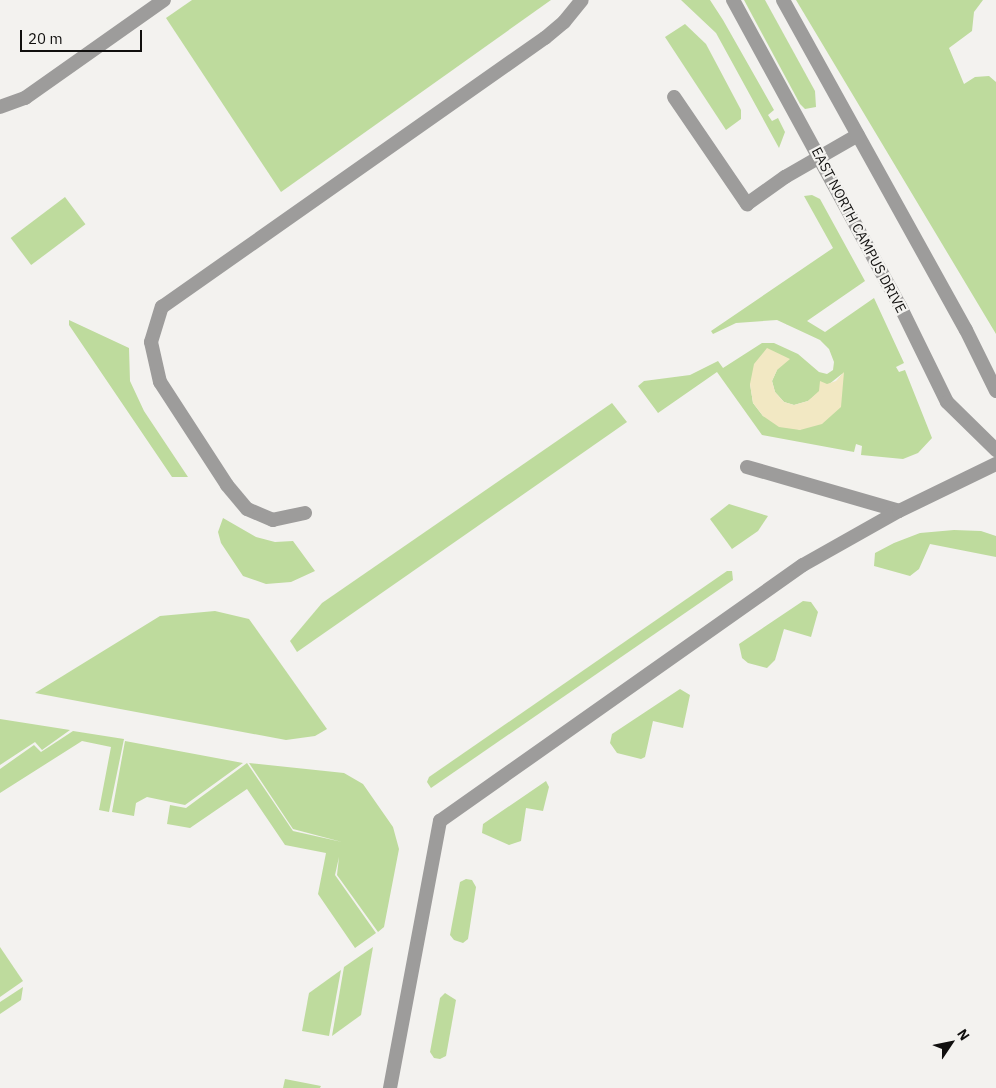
<!DOCTYPE html>
<style>
body{margin:0}
#map{position:relative;width:996px;height:1088px;overflow:hidden;background:#f3f2ef;font-family:"IBM Plex Sans",sans-serif}
div>[style]{position:absolute}
[style*='--x']{left:calc(var(--x)*1px);top:calc(var(--y)*1px);width:calc(var(--w)*1px);rotate:calc(var(--a)*1deg)}
.green>*{inset:0;background:#bedb9d;transform-origin:0 0}
.sand>*{inset:0;background:#f2e8c3}
.service>*{height:14px;margin:-7px;padding:0 7px;transform-origin:7px;border-radius:7px;background:#9d9c9b}
.tertiary>*{height:14px;margin:-7px;padding:0 7px;transform-origin:7px;border-radius:7px;background:#9d9c9b}
span{translate:-50% -50%;white-space:nowrap;text-align:center;line-height:1.15;-webkit-text-stroke:4.5px #f3f2ef;paint-order:stroke}
.street-label{font-size:14px;color:#100f0e}
.north{position:absolute;left:926px;top:1018px;width:50px;height:50px;-webkit-text-stroke:4px #f3f2ef;paint-order:stroke;rotate:56deg;font-size:14px;font-weight:700;line-height:20px;text-align:center;color:#100f0e}
.north::after{content:'';display:block;margin:auto;width:18px;height:22px;background:#100f0e;clip-path:polygon(50% 0,100% 100%,50% 72%,0 100%)}
.scale{position:absolute;left:20px;top:30px;width:122px;height:22px;box-sizing:border-box;border:2px solid #100f0e;border-top:0;padding-left:6px;font-size:15px;line-height:18px;white-space:nowrap;color:#100f0e;-webkit-text-stroke:4px #f3f2ef;paint-order:stroke}
</style>
<div id="map">
<div class="green">
<i style="clip-path:polygon(192px 0,551px 0,281px 192px,166px 18px)"></i>
<i style="clip-path:polygon(681px 0,710px 0,723px 20px,774px 110px,768px 115px,772px 121px,778px 118px,785px 132px,779px 148px,716px 33px)"></i>
<i style="clip-path:polygon(744px 0,765px 0,815px 91px,816px 107px,805px 109px,800px 104px)"></i>
<i style="clip-path:polygon(796px 0,983px 0,974px 12px,972px 31px,949px 48px,964px 84px,975px 77px,989px 76px,996px 82px,996px 334px)"></i>
<i style="clip-path:polygon(685px 24px,706px 44px,741px 110px,741px 119px,726px 130px,665px 37px)"></i>
<i style="clip-path:polygon(evenodd,812px 195px,820px 199px,865px 281px,807px 321px,825px 332px,874px 298px,904px 363px,896px 367px,899px 372px,905px 370px,932px 438px,918px 453px,903px 459px,861px 455px,862px 446px,856px 444px,854px 452px,762px 435px,717px 372px,658px 413px,638px 386px,644px 381px,690px 375px,718px 361px,723px 368px,762px 343px,774px 343px,798px 354px,819px 372px,827px 374px,833px 370px,834px 362px,829px 349px,820px 340px,777px 320px,736px 323px,713px 334px,711px 331px,833px 248px,804px 196px,812px 195px,777px 370px,772px 381px,775px 392px,784px 402px,794px 405px,808px 401px,843px 373px,800px 430px,763px 416px,753px 403px,750px 384px,777px 370px)"></i>
<i style="left:65px;top:197px;width:34px;height:68px;rotate:53deg"></i>
<i style="clip-path:polygon(69px 320px,129px 348px,130px 381px,144px 411px,188px 477px,172px 477px,69px 325px)"></i>
<i style="clip-path:polygon(612px 403px,627px 422px,297px 652px,290px 641px,322px 603px)"></i>
<i style="clip-path:polygon(729px 504px,768px 516px,758px 531px,732px 549px,710px 519px)"></i>
<i style="clip-path:polygon(223px 518px,256px 537px,275px 542px,293px 541px,315px 571px,291px 582px,266px 584px,243px 576px,221px 543px,218px 532px)"></i>
<i style="clip-path:polygon(954px 530px,981px 531px,996px 536px,996px 557px,930px 544px,919px 569px,910px 576px,874px 566px,875px 553px,894px 543px,920px 533px)"></i>
<i style="clip-path:polygon(727px 571px,732px 571px,733px 580px,431px 788px,427px 782px,429px 777px)"></i>
<i style="clip-path:polygon(803px 601px,811px 602px,818px 612px,811px 637px,784px 629px,775px 660px,767px 668px,748px 663px,742px 658px,739px 644px)"></i>
<i style="clip-path:polygon(215px 611px,249px 619px,327px 729px,315px 736px,286px 740px,35px 693px,160px 616px)"></i>
<i style="clip-path:polygon(680px 689px,690px 695px,683px 728px,653px 721px,645px 757px,641px 759px,617px 753px,610px 743px,612px 734px)"></i>
<i style="clip-path:polygon(0 719px,70px 730px,42px 750px,35px 742px,0 765px)"></i>
<i style="clip-path:polygon(73px 731px,124px 739px,109px 812px,99px 810px,111px 747px,82px 741px,0 793px,0 769px,34px 745px,41px 752px)"></i>
<i style="clip-path:polygon(125px 741px,243px 763px,185px 805px,147px 797px,136px 803px,134px 816px,112px 812px)"></i>
<i style="clip-path:polygon(247px 763px,293px 831px,342px 842px,293px 829px,249px 763px,344px 773px,363px 784px,393px 827px,399px 849px,384px 927px,378px 932px,337px 875px,339px 857px,335px 875px,376px 933px,355px 948px,318px 894px,326px 853px,285px 845px,247px 789px,190px 828px,167px 824px,170px 805px,186px 808px)"></i>
<i style="clip-path:polygon(546px 781px,549px 787px,543px 811px,526px 808px,521px 841px,509px 845px,482px 833px,483px 824px)"></i>
<i style="clip-path:polygon(466px 879px,472px 880px,476px 887px,468px 939px,463px 943px,454px 940px,450px 935px,460px 882px)"></i>
<i style="clip-path:polygon(0 947px,23px 981px,0 997px)"></i>
<i style="clip-path:polygon(373px 947px,361px 1015px,332px 1036px,344px 967px)"></i>
<i style="clip-path:polygon(341px 970px,329px 1036px,302px 1031px,309px 993px)"></i>
<i style="clip-path:polygon(23px 987px,21px 1000px,0 1014px,0 1002px)"></i>
<i style="clip-path:polygon(445px 993px,456px 1000px,446px 1056px,440px 1059px,434px 1058px,430px 1052px,440px 998px)"></i>
<i style="clip-path:polygon(285px 1079px,321px 1086px,320px 1088px,283px 1088px)"></i>
</div>
<div class="sand">
<i style="clip-path:polygon(767px 348px,790px 359px,777px 370px,772px 381px,775px 392px,784px 402px,794px 405px,808px 401px,819px 391px,820px 381px,827px 384px,836px 381px,844px 372px,841px 407px,822px 424px,800px 430px,779px 427px,763px 416px,753px 403px,750px 384px,754px 364px)"></i>
</div>
<div class="service">
<i style="--x:674;--y:97;--w:130;--a:55.7"></i>
<i style="--x:747;--y:204;--w:47;--a:-35.4"></i>
<i style="--x:785;--y:177;--w:84;--a:-29.9"></i>
<i style="--x:0;--y:107;--w:27;--a:-20"></i>
<i style="--x:25;--y:98;--w:170;--a:-35.2"></i>
<i style="--x:747;--y:467;--w:158;--a:16.1"></i>
<i style="--x:305;--y:513;--w:33;--a:168"></i>
<i style="--x:273;--y:520;--w:28;--a:-157"></i>
<i style="--x:247;--y:509;--w:31;--a:-130"></i>
<i style="--x:227;--y:485;--w:123;--a:-123"></i>
<i style="--x:160;--y:382;--w:41;--a:-102.7"></i>
<i style="--x:151;--y:342;--w:37;--a:-73"></i>
<i style="--x:162;--y:307;--w:468;--a:-35.1"></i>
<i style="--x:545;--y:38;--w:25;--a:-40"></i>
<i style="--x:564;--y:22;--w:28;--a:-51"></i>
<i style="--x:390;--y:1088;--w:272;--a:-79.4"></i>
<i style="--x:440;--y:821;--w:444;--a:-35.2"></i>
<i style="--x:803;--y:565;--w:110;--a:-29.4"></i>
<i style="--x:899;--y:511;--w:108;--a:-25.9"></i>
</div>
<div class="tertiary">
<i style="--x:733;--y:0;--w:349;--a:61.4"></i>
<i style="--x:900;--y:306;--w:107;--a:63.9"></i>
<i style="--x:947;--y:402;--w:69;--a:44.4"></i>
<i style="--x:783;--y:0;--w:377;--a:61"></i>
<i style="--x:966;--y:330;--w:68;--a:63.8"></i>
</div>
<div class="street-label">
<span style="left:859px;top:230px;rotate:62deg">EAST NORTH CAMPUS DRIVE</span>
</div>
<div class="north">N</div>
<div class="scale">20 m</div>
</div>
